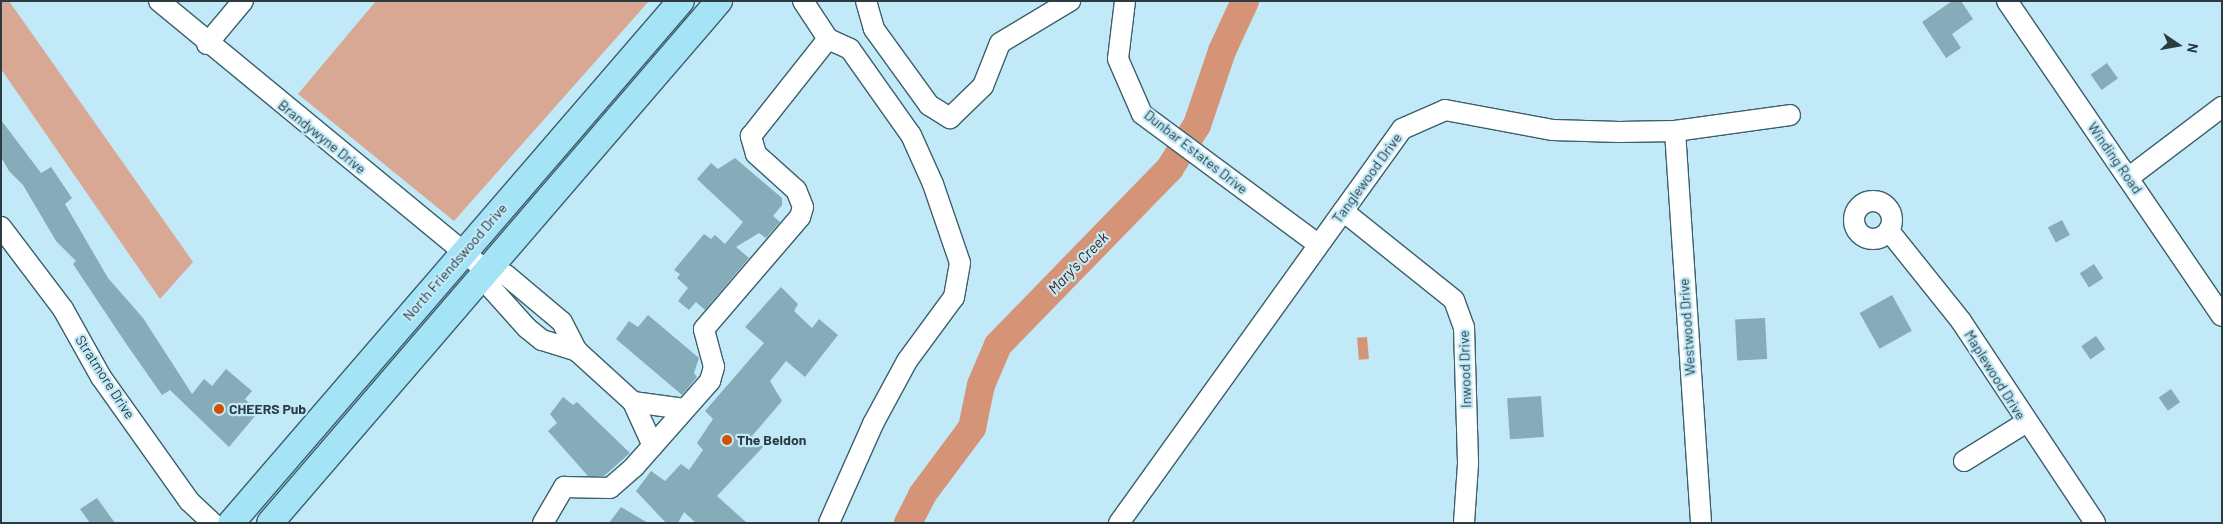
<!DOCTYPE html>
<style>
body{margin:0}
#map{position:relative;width:2223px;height:524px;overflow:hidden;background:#c1e9f8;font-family:Barlow,sans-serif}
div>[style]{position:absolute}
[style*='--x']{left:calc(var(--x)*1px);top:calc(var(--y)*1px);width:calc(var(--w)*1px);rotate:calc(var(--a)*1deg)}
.green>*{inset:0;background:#d9a895}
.water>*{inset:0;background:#d59378;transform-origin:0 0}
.river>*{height:28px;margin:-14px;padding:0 14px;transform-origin:14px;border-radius:14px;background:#d59378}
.building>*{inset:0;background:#86acba;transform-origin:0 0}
.roads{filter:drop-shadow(1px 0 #3c606c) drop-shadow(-1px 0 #3c606c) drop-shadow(0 1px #3c606c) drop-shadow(0 -1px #3c606c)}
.minor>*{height:20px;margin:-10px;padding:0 10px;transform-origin:10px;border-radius:10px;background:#fff}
.minor>.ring{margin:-10px;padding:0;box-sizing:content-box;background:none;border:20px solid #fff;border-radius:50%}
.major>*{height:26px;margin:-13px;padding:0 13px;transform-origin:13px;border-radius:13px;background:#a5e3f7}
.dots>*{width:14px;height:14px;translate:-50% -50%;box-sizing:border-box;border:2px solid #c1e9f8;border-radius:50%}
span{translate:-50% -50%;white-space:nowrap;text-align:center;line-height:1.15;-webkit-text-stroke:4.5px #c1e9f8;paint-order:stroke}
.street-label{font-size:14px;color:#2b3b41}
.poi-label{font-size:14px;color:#2b3b41;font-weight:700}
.left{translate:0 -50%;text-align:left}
.water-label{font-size:15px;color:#471c09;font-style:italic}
.frame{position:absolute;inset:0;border:2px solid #2b3b41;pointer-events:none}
.north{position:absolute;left:2153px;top:20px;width:50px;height:50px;-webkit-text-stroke:4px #c1e9f8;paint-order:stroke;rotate:102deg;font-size:14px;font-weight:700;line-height:20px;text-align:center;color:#2b3b41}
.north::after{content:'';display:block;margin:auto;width:18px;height:22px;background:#2b3b41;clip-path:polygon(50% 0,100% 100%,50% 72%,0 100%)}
</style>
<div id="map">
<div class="green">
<i style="clip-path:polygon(1px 1px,9px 1px,193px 262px,160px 299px,1px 69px)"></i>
<i style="clip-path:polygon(376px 1px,649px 1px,454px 221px,298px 94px)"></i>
</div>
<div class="water">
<i style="left:1367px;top:337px;width:22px;height:10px;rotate:85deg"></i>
</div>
<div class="river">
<i style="--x:908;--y:523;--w:31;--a:-63"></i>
<i style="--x:922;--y:495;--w:84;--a:-53.3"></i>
<i style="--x:972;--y:428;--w:44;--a:-78.2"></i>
<i style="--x:981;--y:385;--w:43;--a:-67"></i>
<i style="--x:998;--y:345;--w:247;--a:-45.8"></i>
<i style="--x:1170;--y:168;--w:51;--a:-57.9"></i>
<i style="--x:1197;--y:125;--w:78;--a:-71.3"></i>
<i style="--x:1222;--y:51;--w:55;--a:-65.3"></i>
</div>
<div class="building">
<i style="clip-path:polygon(1952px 1px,1961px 1px,1973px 19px,1952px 34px,1961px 48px,1946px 58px,1922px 22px)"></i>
<i style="left:2107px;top:63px;width:19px;height:20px;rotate:55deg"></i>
<i style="clip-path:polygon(1px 120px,41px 173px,51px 167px,72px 198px,65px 204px,108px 278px,143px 318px,192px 394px,204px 379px,212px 386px,226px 369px,252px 391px,245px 399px,251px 405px,248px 410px,255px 416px,229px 447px,170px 390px,162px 395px,127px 345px,73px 264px,76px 261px,56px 241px,23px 185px,9px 171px,1px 157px)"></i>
<i style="clip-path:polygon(735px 158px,782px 198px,782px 205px,773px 216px,780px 222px,766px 238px,759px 233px,736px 247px,749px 258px,705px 310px,696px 302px,689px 310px,678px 301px,688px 288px,677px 278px,680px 274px,674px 270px,704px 234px,711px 239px,715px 235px,725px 244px,743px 222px,697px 179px,711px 163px,718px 169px)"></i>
<i style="left:2062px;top:220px;width:17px;height:16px;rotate:62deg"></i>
<i style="left:2094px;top:264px;width:17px;height:17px;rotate:57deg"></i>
<i style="clip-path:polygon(781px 287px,798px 304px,794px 311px,812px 328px,819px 319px,838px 335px,805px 377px,786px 361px,770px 381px,782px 401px,752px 436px,763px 447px,717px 496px,747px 523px,696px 523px,684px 512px,678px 523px,666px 523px,636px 491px,651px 471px,665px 481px,681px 464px,689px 470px,703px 450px,697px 443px,713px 419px,705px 411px,764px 343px,745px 327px)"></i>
<i style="left:1892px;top:295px;width:41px;height:37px;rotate:61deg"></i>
<i style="clip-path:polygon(648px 315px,699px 358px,694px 373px,697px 377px,682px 395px,616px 339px,629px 321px,638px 327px)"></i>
<i style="left:1765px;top:318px;width:41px;height:30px;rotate:87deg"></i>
<i style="left:2096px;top:336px;width:16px;height:18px;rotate:55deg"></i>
<i style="left:2171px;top:389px;width:16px;height:15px;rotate:55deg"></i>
<i style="left:1541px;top:396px;width:41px;height:34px;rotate:86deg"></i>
<i style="clip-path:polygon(563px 397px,573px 405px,577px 402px,630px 453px,604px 476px,588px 476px,548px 431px,557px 423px,550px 414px)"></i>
<i style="clip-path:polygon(97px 498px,115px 523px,90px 523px,80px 509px)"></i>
<i style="clip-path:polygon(621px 507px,648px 523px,609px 523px)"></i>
</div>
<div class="roads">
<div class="minor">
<i style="--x:159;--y:1;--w:425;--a:39.5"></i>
<i style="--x:487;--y:271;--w:19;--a:12"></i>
<i style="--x:506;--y:275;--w:73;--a:40"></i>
<i style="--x:562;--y:322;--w:33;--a:63"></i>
<i style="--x:577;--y:351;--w:76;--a:42.3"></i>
<i style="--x:633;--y:402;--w:48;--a:65.6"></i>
<i style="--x:803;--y:1;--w:45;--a:56.7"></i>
<i style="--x:828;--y:39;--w:24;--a:24"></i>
<i style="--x:850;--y:49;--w:105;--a:54.7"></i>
<i style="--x:911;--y:135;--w:54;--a:65.8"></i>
<i style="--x:933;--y:184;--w:83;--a:71.1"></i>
<i style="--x:960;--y:263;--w:35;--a:100"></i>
<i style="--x:954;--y:297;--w:79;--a:126.3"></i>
<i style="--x:907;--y:361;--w:72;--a:118.4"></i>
<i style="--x:873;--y:424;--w:108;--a:114"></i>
<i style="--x:866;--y:1;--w:29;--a:74"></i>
<i style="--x:874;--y:29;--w:94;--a:54.1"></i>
<i style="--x:929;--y:105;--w:25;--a:32"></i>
<i style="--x:950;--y:118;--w:46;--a:-44.1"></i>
<i style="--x:983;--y:86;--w:46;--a:-68.4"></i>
<i style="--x:1000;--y:43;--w:82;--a:-31"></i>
<i style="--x:1125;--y:1;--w:58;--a:96.9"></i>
<i style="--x:1118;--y:59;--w:60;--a:66.4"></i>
<i style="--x:1142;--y:114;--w:219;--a:36.5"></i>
<i style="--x:2007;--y:1;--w:381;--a:55.7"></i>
<i style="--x:207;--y:44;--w:56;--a:-50.1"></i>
<i style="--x:1675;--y:131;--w:393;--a:86.2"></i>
<i style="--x:2128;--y:178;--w:118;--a:-37.1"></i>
<i class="ring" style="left:1854px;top:201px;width:18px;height:18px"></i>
<i style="--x:1343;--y:211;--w:142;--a:38.7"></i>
<i style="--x:1454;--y:300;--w:29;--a:70"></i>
<i style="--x:1464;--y:327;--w:137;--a:88.3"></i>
<i style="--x:1468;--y:464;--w:59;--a:93.9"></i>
<i style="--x:1;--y:227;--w:103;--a:52.9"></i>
<i style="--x:63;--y:309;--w:78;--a:60.8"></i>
<i style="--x:101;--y:377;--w:152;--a:54.6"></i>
<i style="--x:189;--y:501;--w:33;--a:43"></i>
<i style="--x:1889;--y:231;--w:115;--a:51.3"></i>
<i style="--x:1961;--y:321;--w:242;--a:56.4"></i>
<i style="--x:487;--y:271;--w:19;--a:74"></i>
<i style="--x:492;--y:289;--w:52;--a:48.1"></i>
<i style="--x:527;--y:328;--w:19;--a:39"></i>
<i style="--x:542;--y:340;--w:37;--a:17"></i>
<i style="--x:633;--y:402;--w:52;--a:7.7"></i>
<i style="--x:1964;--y:461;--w:72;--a:-31.9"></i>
<i style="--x:543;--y:523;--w:42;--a:-59.7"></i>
<i style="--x:564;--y:487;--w:46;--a:1.2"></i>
<i style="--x:610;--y:488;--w:32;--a:-41"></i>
<i style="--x:634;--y:467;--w:115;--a:-48.5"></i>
<i style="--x:710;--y:381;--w:15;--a:-74"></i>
<i style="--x:714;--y:367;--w:39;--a:-105"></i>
<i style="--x:704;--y:329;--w:148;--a:-49.4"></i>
<i style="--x:800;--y:217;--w:10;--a:-73"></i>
<i style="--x:803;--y:207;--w:18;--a:-112"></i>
<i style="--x:796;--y:190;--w:54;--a:-138"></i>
<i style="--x:756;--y:154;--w:19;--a:-106"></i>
<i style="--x:751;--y:136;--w:124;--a:-51.6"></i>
<i style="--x:1119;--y:523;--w:485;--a:-54.3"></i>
<i style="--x:1402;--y:129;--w:47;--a:-23.8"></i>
<i style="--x:1445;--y:110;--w:110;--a:10.5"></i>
<i style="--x:1553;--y:130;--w:66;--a:1.7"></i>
<i style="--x:1619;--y:132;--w:56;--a:-1"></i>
<i style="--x:1675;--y:131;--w:116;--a:-7.9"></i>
</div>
<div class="major">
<i style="--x:231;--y:523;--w:689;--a:-49.24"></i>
<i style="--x:270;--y:523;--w:689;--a:-49.3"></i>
</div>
</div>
<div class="dots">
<i style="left:219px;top:409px;background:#d35000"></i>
<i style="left:727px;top:440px;background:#d35000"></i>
</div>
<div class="street-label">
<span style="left:322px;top:137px;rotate:39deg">Brandywyne Drive</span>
<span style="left:1196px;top:152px;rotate:38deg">Dunbar Estates Drive</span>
<span style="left:2115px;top:158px;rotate:55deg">Winding Road</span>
<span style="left:1367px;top:178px;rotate:-54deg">Tanglewood Drive</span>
<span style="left:455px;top:262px;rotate:-49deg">North Friendswood Drive</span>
<span style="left:1687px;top:327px;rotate:-94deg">Westwood Drive</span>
<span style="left:1465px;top:369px;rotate:-92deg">Inwood Drive</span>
<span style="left:1995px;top:375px;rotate:58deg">Maplewood Drive</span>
<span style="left:105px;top:377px;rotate:57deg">Stratmore Drive</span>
</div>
<div class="poi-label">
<span class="left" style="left:229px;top:409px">CHEERS Pub</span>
<span class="left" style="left:737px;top:440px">The Beldon</span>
</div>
<div class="water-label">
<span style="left:1078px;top:263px;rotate:-46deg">Mary's Creek</span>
</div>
<div class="frame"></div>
<div class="north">N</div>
</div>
